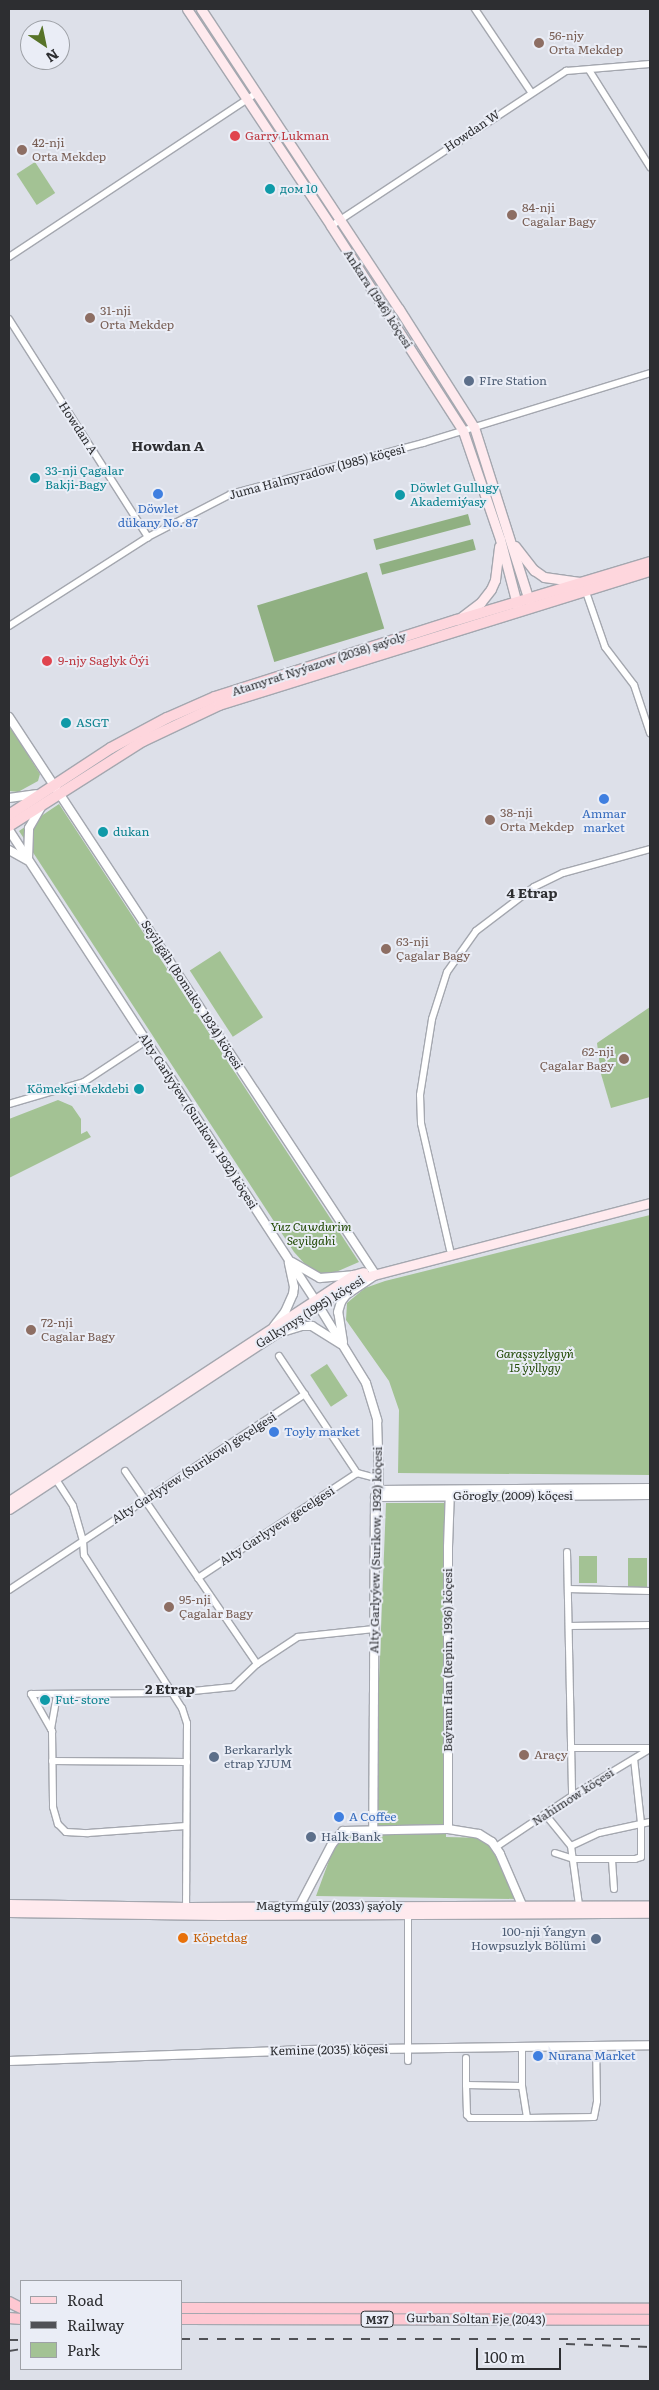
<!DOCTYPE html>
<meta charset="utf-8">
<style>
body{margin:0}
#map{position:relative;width:659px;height:2390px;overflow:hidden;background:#dde0e9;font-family:Literata,serif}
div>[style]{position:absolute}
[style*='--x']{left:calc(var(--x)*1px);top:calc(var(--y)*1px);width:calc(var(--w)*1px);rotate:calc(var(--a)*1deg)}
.green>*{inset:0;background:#a3c294;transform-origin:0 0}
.forest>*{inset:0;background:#90b082;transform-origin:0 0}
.roads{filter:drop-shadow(1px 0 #a4a7af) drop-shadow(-1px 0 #a4a7af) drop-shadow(0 1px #a4a7af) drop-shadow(0 -1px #a4a7af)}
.minor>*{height:6px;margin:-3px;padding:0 3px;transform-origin:3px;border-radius:3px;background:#fff}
.tertiary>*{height:8px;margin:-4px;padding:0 4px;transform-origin:4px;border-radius:4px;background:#fff}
.secondary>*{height:9px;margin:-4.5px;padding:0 4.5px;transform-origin:4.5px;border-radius:4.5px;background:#ffeaee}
.primary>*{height:10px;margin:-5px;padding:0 5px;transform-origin:5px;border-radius:5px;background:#fed6dd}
.trunk>*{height:10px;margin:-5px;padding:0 5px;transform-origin:5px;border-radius:5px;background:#fec8d2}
.rail>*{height:2px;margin-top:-1px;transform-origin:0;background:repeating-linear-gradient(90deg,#505156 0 9px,transparent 0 18px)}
.dots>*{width:14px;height:14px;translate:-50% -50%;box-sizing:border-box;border:2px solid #eaedf6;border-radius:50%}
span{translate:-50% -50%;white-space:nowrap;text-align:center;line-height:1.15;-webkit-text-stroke:4px #eaedf6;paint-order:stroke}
.shield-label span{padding:1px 4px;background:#eaedf6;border:1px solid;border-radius:4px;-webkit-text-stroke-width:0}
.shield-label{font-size:11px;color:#2d2e31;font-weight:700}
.education-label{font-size:12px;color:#785e54}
.left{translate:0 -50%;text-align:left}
.right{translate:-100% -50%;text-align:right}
.street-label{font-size:12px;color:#2d2e31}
.health-label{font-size:12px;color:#be3a42}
.culture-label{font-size:12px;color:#0d838f}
.service-label{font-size:12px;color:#4e5e75}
.shop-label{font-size:12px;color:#366cbe}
.park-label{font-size:12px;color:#214904;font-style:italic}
.food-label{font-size:12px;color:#c56008}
.neighbourhood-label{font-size:14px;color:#2d2e31;font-weight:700}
.frame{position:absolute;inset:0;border:10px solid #2d2e31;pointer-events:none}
.legend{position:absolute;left:20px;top:2280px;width:162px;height:90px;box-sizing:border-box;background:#eaedf6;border:1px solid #9ea1a7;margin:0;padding:6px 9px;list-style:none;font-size:15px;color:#2d2e31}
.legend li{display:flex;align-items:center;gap:10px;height:25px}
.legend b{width:25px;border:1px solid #9ea1a7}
.north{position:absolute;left:20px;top:20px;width:50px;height:50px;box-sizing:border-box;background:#eaedf6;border:1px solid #9ea1a7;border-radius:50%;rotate:146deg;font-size:14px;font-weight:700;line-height:20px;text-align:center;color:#2d2e31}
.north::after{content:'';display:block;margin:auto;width:18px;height:22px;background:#577328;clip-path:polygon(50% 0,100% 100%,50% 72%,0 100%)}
.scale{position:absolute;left:476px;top:2348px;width:85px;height:22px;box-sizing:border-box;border:2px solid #2d2e31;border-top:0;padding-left:6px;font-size:15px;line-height:18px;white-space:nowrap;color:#2d2e31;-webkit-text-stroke:4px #eaedf6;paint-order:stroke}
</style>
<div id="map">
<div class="green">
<i style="left:35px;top:162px;width:37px;height:22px;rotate:57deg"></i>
<i style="clip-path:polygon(9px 725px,40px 774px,38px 781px,18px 792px,9px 791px)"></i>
<i style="clip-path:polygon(59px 804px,359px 1262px,329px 1275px,314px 1274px,294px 1252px,19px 831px)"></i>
<i style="left:220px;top:951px;width:79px;height:36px;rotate:57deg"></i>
<i style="clip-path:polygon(650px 1007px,650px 1097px,611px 1108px,601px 1074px,597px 1043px)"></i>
<i style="clip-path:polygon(58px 1100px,72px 1106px,81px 1119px,81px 1134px,87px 1131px,91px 1137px,9px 1178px,9px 1119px)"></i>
<i style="clip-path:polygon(650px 1215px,650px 1475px,398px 1473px,399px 1410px,389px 1381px,346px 1320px,347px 1303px,365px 1288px,385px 1281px)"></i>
<i style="left:327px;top:1364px;width:38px;height:20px;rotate:57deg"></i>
<i style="clip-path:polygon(386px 1503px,450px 1503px,446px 1837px,487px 1838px,518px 1899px,316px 1896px,338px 1836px,373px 1830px)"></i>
<i style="left:579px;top:1556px;width:18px;height:27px"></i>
<i style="left:628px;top:1558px;width:19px;height:31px"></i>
</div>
<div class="forest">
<i style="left:468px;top:514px;width:11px;height:98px;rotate:75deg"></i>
<i style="left:473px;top:539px;width:11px;height:97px;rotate:75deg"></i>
<i style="left:367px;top:572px;width:59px;height:115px;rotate:73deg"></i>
</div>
<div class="roads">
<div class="minor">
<i style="--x:475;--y:9;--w:100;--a:56"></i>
<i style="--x:589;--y:70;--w:115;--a:57.8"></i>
<i style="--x:331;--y:226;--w:282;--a:-33.4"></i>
<i style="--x:566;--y:71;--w:84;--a:-4.8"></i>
<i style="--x:9;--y:257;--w:297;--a:-33.5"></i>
<i style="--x:9;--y:319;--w:259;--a:57.5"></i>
<i style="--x:586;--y:592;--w:58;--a:70.9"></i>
<i style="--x:605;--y:647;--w:48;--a:52.7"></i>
<i style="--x:634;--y:685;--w:51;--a:71.6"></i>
<i style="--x:9;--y:626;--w:165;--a:-32.6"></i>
<i style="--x:148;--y:537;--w:93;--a:-27.4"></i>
<i style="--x:231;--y:494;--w:199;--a:-14.9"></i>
<i style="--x:423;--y:443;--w:238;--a:-17.1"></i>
<i style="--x:9;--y:1104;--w:78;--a:-16.3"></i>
<i style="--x:84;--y:1082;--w:74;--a:-33.5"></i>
<i style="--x:450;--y:1250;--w:130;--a:-102.9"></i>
<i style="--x:421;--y:1123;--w:28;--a:-92"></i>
<i style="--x:420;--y:1095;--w:77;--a:-81"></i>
<i style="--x:432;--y:1019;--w:49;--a:-72.3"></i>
<i style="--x:447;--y:972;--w:50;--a:-54.7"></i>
<i style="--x:476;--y:931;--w:73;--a:-37.2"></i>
<i style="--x:534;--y:887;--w:32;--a:-26"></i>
<i style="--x:563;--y:873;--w:90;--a:-15.4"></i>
<i style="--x:279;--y:1356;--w:141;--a:56.3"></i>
<i style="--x:357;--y:1473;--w:23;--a:15"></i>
<i style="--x:125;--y:1471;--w:234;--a:55.6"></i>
<i style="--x:55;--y:1478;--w:33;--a:57"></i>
<i style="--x:73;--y:1506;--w:36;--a:74"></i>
<i style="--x:83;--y:1541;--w:14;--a:86"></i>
<i style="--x:84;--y:1555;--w:182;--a:57.4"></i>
<i style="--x:182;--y:1708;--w:16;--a:72"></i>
<i style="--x:187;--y:1723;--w:184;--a:90.3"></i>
<i style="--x:567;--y:1552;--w:244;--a:88.8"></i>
<i style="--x:198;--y:1578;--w:191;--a:-33.4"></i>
<i style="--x:568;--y:1589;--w:82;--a:1.4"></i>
<i style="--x:9;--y:1590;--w:355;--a:-33.5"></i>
<i style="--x:569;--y:1626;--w:81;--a:-0.7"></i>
<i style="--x:31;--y:1694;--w:142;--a:-0.4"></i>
<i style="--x:173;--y:1693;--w:60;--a:-5.7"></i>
<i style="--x:233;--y:1687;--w:33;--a:-44"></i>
<i style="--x:257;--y:1664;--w:49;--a:-33.4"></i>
<i style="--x:298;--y:1637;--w:76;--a:-6"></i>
<i style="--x:31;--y:1694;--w:43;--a:60.4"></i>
<i style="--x:52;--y:1731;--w:76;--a:89.2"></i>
<i style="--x:53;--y:1807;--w:18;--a:74"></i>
<i style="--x:58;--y:1824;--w:11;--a:45"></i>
<i style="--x:66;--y:1832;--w:22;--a:3"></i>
<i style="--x:88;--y:1833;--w:98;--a:-4.1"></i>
<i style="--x:51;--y:1729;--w:35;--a:-80"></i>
<i style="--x:571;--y:1748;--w:79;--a:0"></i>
<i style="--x:52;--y:1761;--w:135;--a:0.4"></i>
<i style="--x:545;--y:1814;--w:41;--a:50.9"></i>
<i style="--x:496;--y:1847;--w:92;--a:-33.9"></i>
<i style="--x:572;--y:1796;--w:91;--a:-31.1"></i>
<i style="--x:555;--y:1853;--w:20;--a:18"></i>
<i style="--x:574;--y:1859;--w:61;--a:0"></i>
<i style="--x:635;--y:1859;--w:6;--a:-18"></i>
<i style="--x:641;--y:1857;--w:34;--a:-90"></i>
<i style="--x:641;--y:1823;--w:64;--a:-96.2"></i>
<i style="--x:612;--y:1860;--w:29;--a:86"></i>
<i style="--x:579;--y:1905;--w:60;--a:-97.7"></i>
<i style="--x:571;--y:1846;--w:31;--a:-25"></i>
<i style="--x:599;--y:1833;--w:52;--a:-12.2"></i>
<i style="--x:522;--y:2047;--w:39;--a:90"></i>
<i style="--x:522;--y:2086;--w:32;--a:81"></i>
<i style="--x:527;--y:2118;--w:67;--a:-0.9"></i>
<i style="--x:594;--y:2117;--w:16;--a:-79"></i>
<i style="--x:597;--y:2101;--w:39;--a:-91"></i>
<i style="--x:408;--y:2061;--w:147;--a:-90"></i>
<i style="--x:466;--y:2085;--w:27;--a:-90"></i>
<i style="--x:522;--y:2086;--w:56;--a:-179"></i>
<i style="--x:466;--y:2085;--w:30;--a:88"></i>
<i style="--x:467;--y:2115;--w:4;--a:45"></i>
<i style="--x:470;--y:2118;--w:57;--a:0"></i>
</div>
<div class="tertiary">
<i style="--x:9;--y:717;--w:666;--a:56.69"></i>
<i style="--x:9;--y:798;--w:27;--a:-8"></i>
<i style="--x:9;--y:830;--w:561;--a:56.93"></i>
<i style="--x:315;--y:1300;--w:97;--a:58.4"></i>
<i style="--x:366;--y:1383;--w:39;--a:73"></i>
<i style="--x:377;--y:1420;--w:59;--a:88.1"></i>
<i style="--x:379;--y:1479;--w:11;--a:90"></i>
<i style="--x:379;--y:1490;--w:8;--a:120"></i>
<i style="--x:375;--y:1497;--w:333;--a:90.3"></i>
<i style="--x:9;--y:850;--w:21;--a:29"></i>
<i style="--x:28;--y:859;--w:31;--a:-88"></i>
<i style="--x:29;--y:828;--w:24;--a:-60"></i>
<i style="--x:292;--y:1262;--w:32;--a:30"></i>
<i style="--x:320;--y:1278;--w:33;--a:-5"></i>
<i style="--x:274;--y:1326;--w:18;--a:-52"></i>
<i style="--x:285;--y:1312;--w:20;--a:-66"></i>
<i style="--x:293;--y:1294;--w:7;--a:-82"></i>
<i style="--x:294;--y:1287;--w:25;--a:-102"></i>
<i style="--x:279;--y:1333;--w:24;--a:-17"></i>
<i style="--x:302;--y:1326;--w:10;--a:0"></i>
<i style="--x:312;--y:1326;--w:34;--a:32"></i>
<i style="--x:343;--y:1342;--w:30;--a:-99"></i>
<i style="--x:338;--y:1312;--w:10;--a:-73"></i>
<i style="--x:341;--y:1302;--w:9;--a:-54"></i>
<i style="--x:346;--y:1295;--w:34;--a:-34"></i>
<i style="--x:379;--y:1490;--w:271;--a:-0.4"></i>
<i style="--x:375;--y:1497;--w:275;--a:-0.4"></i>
<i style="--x:448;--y:1829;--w:282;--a:-90"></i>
<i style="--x:448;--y:1547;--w:57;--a:-88"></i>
<i style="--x:300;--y:1905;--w:69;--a:-62.3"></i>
<i style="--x:332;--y:1844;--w:17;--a:-50"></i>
<i style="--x:343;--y:1831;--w:105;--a:-1.1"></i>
<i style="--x:448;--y:1829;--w:31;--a:9"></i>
<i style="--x:479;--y:1834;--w:15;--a:32"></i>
<i style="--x:492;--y:1842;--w:14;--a:56"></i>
<i style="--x:500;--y:1854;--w:56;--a:66.7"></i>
<i style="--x:522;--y:1905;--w:4;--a:104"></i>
<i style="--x:9;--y:2061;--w:299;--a:-2.1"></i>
<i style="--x:308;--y:2050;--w:342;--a:-0.8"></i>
</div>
<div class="secondary">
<i style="--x:187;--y:9;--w:260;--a:56.4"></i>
<i style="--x:331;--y:226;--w:244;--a:57.2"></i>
<i style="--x:463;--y:431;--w:114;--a:71.1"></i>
<i style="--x:500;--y:539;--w:71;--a:75.4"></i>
<i style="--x:201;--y:9;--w:359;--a:56.6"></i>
<i style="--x:399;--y:309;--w:140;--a:57.6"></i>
<i style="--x:474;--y:427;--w:186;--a:72.4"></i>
<i style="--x:515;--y:546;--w:31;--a:52"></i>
<i style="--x:534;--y:570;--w:12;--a:35"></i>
<i style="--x:544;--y:577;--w:36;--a:8"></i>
<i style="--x:460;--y:618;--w:26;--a:-37"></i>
<i style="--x:481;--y:602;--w:16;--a:-52"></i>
<i style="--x:491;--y:589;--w:10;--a:-66"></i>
<i style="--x:495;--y:580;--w:34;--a:-83"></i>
<i style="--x:9;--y:1501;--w:412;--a:-33.3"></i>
<i style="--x:353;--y:1275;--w:11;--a:-15"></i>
<i style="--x:9;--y:1509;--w:418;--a:-33.4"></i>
<i style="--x:358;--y:1279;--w:302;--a:-14.6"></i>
<i style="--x:9;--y:1904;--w:177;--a:1"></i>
<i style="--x:186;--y:1907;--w:464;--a:-0.2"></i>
<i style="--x:9;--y:1912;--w:210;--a:0.8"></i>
<i style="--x:219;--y:1915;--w:431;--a:-0.3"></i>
</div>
<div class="primary">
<i style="--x:9;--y:815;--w:122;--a:-33.3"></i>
<i style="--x:111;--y:748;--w:64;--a:-28.2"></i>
<i style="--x:167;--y:718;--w:52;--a:-23.6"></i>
<i style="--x:215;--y:697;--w:254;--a:-17.7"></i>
<i style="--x:457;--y:620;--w:202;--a:-16.7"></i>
<i style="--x:9;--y:826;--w:159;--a:-32.4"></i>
<i style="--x:143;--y:741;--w:84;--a:-25.3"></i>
<i style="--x:219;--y:705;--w:451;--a:-17.3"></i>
</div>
<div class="trunk">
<i style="--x:9;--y:2302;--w:13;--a:27"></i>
<i style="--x:181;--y:2308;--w:469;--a:0.1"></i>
<i style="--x:9;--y:2318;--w:12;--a:5"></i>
<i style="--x:181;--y:2319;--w:469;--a:0.1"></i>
</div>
</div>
<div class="rail">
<i style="--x:181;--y:2339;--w:469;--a:0"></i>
<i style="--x:9;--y:2340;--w:12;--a:0"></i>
<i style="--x:566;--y:2344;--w:84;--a:2"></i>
<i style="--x:9;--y:2351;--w:12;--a:-9"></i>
</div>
<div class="dots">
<i style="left:539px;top:43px;background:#8d6e63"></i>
<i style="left:235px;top:136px;background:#e0444e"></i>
<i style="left:22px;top:150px;background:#8d6e63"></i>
<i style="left:270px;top:189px;background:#0f9aa8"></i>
<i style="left:512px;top:215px;background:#8d6e63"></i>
<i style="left:90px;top:318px;background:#8d6e63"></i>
<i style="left:469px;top:381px;background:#5c6f8a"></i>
<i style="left:35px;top:478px;background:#0f9aa8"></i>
<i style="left:158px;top:494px;background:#3f7fe0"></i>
<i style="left:400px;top:495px;background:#0f9aa8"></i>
<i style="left:47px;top:661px;background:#e0444e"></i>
<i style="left:66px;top:723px;background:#0f9aa8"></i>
<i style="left:604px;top:799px;background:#3f7fe0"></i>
<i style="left:490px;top:820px;background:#8d6e63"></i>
<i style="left:103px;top:832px;background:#0f9aa8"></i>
<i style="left:386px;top:949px;background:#8d6e63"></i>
<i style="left:624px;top:1059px;background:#8d6e63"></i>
<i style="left:139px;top:1089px;background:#0f9aa8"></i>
<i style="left:31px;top:1330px;background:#8d6e63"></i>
<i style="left:274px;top:1432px;background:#3f7fe0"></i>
<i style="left:169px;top:1607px;background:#8d6e63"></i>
<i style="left:45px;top:1700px;background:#0f9aa8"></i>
<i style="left:524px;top:1755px;background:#8d6e63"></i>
<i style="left:214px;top:1757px;background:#5c6f8a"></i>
<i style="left:339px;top:1817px;background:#3f7fe0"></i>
<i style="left:311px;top:1837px;background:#5c6f8a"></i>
<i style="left:183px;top:1938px;background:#e8710a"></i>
<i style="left:596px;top:1939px;background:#5c6f8a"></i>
<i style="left:538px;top:2056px;background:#3f7fe0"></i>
</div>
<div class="shield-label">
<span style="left:377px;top:2319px">M37</span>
</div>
<div class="education-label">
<span class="left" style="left:549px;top:43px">56-njy<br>Orta Mekdep</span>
<span class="left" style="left:32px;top:150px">42-nji<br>Orta Mekdep</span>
<span class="left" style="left:522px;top:215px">84-nji<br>Cagalar Bagy</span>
<span class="left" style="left:100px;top:318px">31-nji<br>Orta Mekdep</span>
<span class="left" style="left:500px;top:820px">38-nji<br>Orta Mekdep</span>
<span class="left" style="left:396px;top:949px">63-nji<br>Çagalar Bagy</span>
<span class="right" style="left:614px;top:1059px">62-nji<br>Çagalar Bagy</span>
<span class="left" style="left:41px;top:1330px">72-nji<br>Cagalar Bagy</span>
<span class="left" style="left:179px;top:1607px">95-nji<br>Çagalar Bagy</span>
<span class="left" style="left:534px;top:1755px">Araçy</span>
</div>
<div class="street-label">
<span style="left:472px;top:131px;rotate:-34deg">Howdan W</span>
<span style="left:378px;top:299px;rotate:57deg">Ankara (1946) köçesi</span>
<span style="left:78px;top:428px;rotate:57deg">Howdan A</span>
<span style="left:317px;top:472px;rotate:-15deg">Juma Halmyradow (1985) köçesi</span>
<span style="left:319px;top:664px;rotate:-18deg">Atamyrat Nyýazow (2038) şaýoly</span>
<span style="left:192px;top:995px;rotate:57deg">Seýilgäh (Bomako, 1934) köçesi</span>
<span style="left:198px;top:1121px;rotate:57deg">Alty Garlyýew (Surikow, 1932) köçesi</span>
<span style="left:310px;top:1312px;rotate:-32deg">Galkynyş (1995) köçesi</span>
<span style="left:194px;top:1468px;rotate:-33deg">Alty Garlyýew (Surikow) geçelgesi</span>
<span style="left:513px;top:1496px">Görogly (2009) köçesi</span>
<span style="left:277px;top:1526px;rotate:-33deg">Alty Garlyyew gecelgesi</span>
<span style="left:376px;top:1550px;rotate:-89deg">Alty Garlyýew (Surikow, 1932) köçesi</span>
<span style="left:448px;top:1660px;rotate:-90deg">Baýram Han (Repin, 1936) köçesi</span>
<span style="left:573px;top:1797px;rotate:-33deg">Nahimow köçesi</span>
<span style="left:329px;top:1906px">Magtymguly (2033) şaýoly</span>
<span style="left:329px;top:2050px;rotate:-1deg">Kemine (2035) köçesi</span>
<span style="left:476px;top:2319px;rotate:1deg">Gurban Soltan Eje (2043)</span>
</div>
<div class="health-label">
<span class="left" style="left:245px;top:136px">Garry Lukman</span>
<span class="left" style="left:58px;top:661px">9-njy Saglyk Öýi</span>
</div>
<div class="culture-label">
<span class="left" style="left:280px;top:189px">дом 10</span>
<span class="left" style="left:45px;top:478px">33-nji Çagalar<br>Bakji-Bagy</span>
<span class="left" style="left:410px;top:495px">Döwlet Gullugy<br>Akademiýasy</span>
<span class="left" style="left:76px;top:723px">ASGT</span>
<span class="left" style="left:113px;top:832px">dukan</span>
<span class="right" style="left:129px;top:1089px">Kömekçi Mekdebi</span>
<span class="left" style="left:55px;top:1700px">Fut- store</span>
</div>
<div class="service-label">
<span class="left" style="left:479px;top:381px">FIre Station</span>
<span class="left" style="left:224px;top:1757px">Berkararlyk<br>etrap YJUM</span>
<span class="left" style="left:321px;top:1837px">Halk Bank</span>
<span class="right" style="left:586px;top:1939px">100-nji Ýangyn<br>Howpsuzlyk Bölümi</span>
</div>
<div class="shop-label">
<span style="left:158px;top:516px">Döwlet<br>dükany No. 87</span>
<span style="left:604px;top:821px">Ammar<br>market</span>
<span class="left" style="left:284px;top:1432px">Toyly market</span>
<span class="left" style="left:349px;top:1817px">A Coffee</span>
<span class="left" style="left:548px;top:2056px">Nurana Market</span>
</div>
<div class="park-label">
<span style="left:311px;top:1234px">Yuz Cuwdurim<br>Seyilgahi</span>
<span style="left:535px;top:1361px">Garaşsyzlygyň<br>15 ýyllygy</span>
</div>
<div class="food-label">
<span class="left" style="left:193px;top:1938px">Köpetdag</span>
</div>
<div class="neighbourhood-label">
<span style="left:168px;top:445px">Howdan A</span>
<span style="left:532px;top:892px">4 Etrap</span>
<span style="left:170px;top:1688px">2 Etrap</span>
</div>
<div class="frame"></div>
<ul class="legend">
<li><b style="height:6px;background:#fed6dd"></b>Road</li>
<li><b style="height:6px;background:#505156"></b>Railway</li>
<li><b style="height:14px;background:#a3c294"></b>Park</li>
</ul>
<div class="north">N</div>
<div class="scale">100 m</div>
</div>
